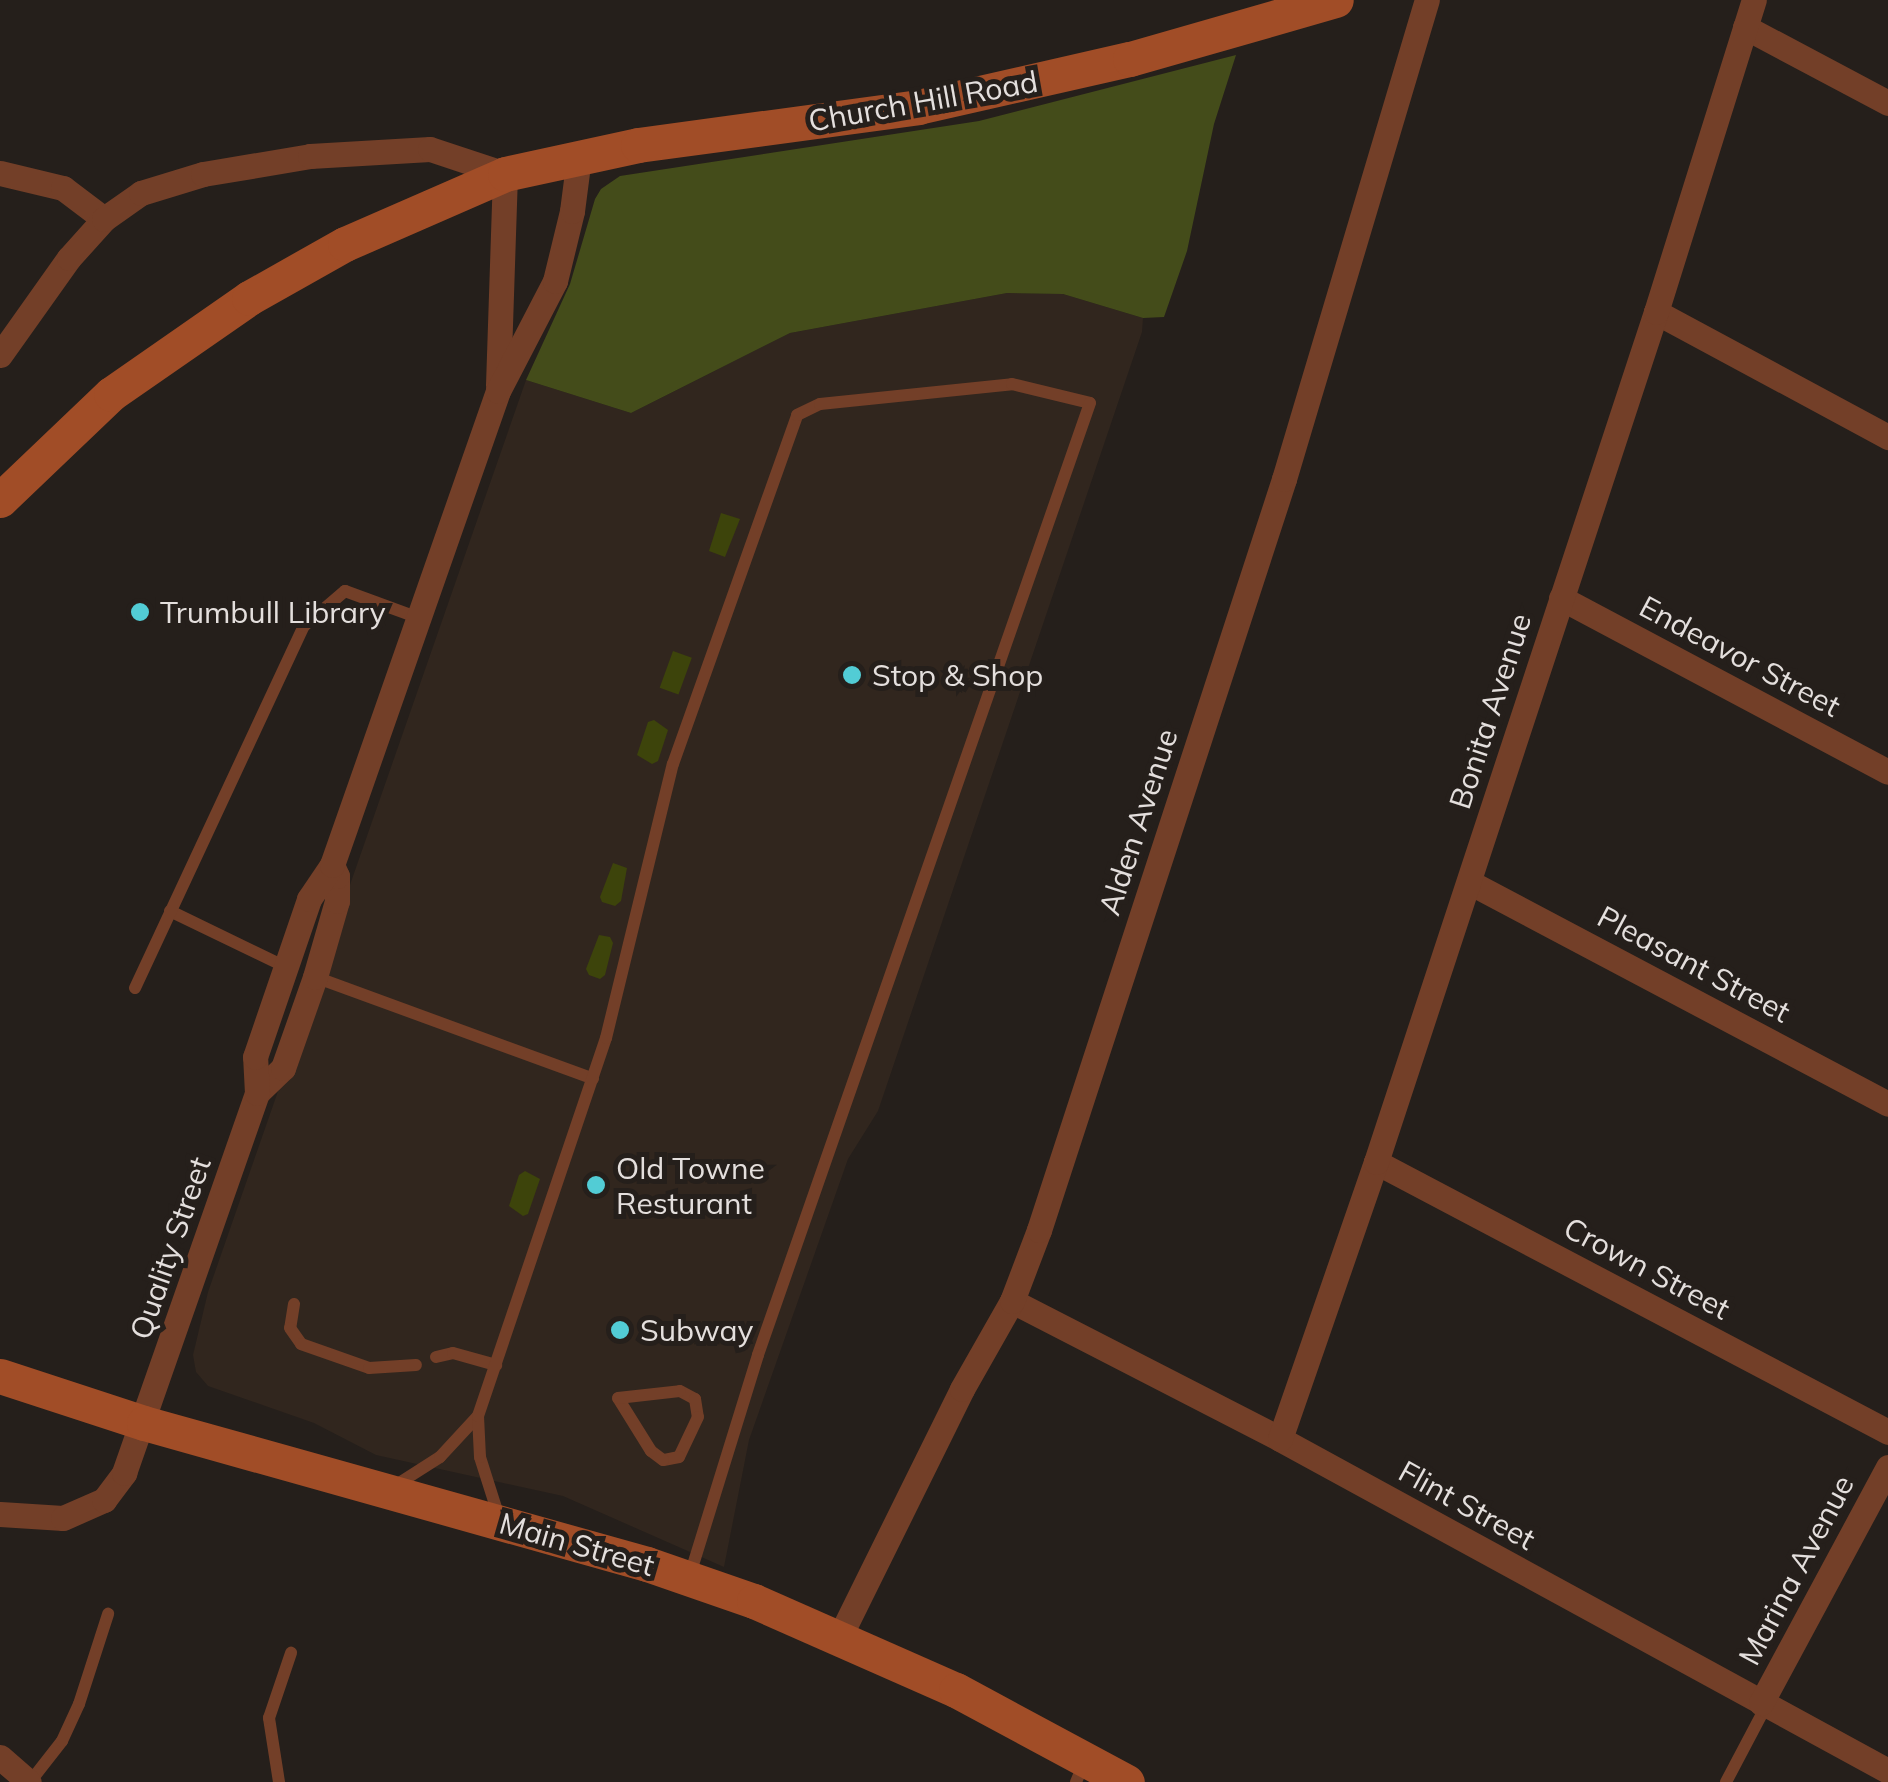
<!DOCTYPE html>
<style>
body{margin:0}
#map{position:relative;width:1888px;height:1782px;overflow:hidden;background:#251f1b;font-family:Mulish,sans-serif}
div>[style]{position:absolute}
[style*='--x']{left:calc(var(--x)*1px);top:calc(var(--y)*1px);width:calc(var(--w)*1px);rotate:calc(var(--a)*1deg)}
.built>*{inset:0;background:#31261e}
.green>*{inset:0;background:#3d440b;transform-origin:0 0}
.forest>*{inset:0;background:#444c1a}
.lane>*{height:12px;margin:-6px;padding:0 6px;transform-origin:6px;border-radius:6px;background:#733f28}
.street>*{height:25px;margin:-12.5px;padding:0 12.5px;transform-origin:12.5px;border-radius:12.5px;background:#733f28}
.secondary>*{height:35px;margin:-17.5px;padding:0 17.5px;transform-origin:17.5px;border-radius:17.5px;background:#a14d27}
.dots>*{width:28px;height:28px;translate:-50% -50%;box-sizing:border-box;border:5px solid #251f1b;border-radius:50%}
span{translate:-50% -50%;white-space:nowrap;text-align:center;line-height:1.15;-webkit-text-stroke:10px #251f1b;paint-order:stroke}
.street-label{font-size:30px;color:#e4dfdd}
.poi-label{font-size:30px;color:#e4dfdd}
.left{translate:0 -50%;text-align:left}
</style>
<div id="map">
<div class="built">
<i style="clip-path:polygon(1007px 293px,1063px 294px,1143px 318px,1142px 332px,878px 1111px,848px 1159px,749px 1440px,724px 1567px,563px 1496px,376px 1455px,314px 1423px,208px 1386px,196px 1372px,193px 1355px,208px 1292px,526px 380px,631px 413px,790px 333px)"></i>
</div>
<div class="green">
<i style="clip-path:polygon(721px 513px,740px 519px,725px 557px,709px 551px)"></i>
<i style="left:673px;top:651px;width:20px;height:39px;rotate:20deg"></i>
<i style="clip-path:polygon(654px 720px,668px 730px,658px 761px,652px 764px,637px 755px,648px 722px)"></i>
<i style="clip-path:polygon(613px 863px,627px 868px,621px 901px,615px 906px,602px 902px,600px 897px)"></i>
<i style="clip-path:polygon(599px 935px,610px 937px,613px 943px,605px 975px,600px 979px,589px 975px,586px 969px)"></i>
<i style="clip-path:polygon(525px 1171px,540px 1179px,528px 1214px,523px 1216px,509px 1206px,519px 1175px)"></i>
</div>
<div class="forest">
<i style="clip-path:polygon(1236px 55px,1214px 124px,1187px 251px,1164px 317px,1143px 318px,1063px 294px,1007px 293px,790px 333px,631px 413px,526px 380px,570px 284px,595px 199px,601px 189px,620px 176px,979px 121px)"></i>
</div>
<div class="lane">
<i style="--x:170;--y:911;--w:129;--a:25.8"></i>
<i style="--x:315;--y:977;--w:296;--a:20.1"></i>
<i style="--x:135;--y:988;--w:400;--a:-65"></i>
<i style="--x:304;--y:626;--w:54;--a:-40.5"></i>
<i style="--x:345;--y:591;--w:79;--a:20"></i>
<i style="--x:294;--y:1304;--w:24;--a:99"></i>
<i style="--x:290;--y:1328;--w:19;--a:55"></i>
<i style="--x:301;--y:1344;--w:72;--a:19.4"></i>
<i style="--x:369;--y:1368;--w:47;--a:-3.7"></i>
<i style="--x:436;--y:1357;--w:17;--a:-13"></i>
<i style="--x:453;--y:1353;--w:45;--a:15.6"></i>
<i style="--x:680;--y:1391;--w:17;--a:28"></i>
<i style="--x:695;--y:1399;--w:18;--a:81"></i>
<i style="--x:698;--y:1417;--w:44;--a:115.4"></i>
<i style="--x:679;--y:1457;--w:16;--a:169"></i>
<i style="--x:663;--y:1460;--w:15;--a:-143"></i>
<i style="--x:651;--y:1451;--w:62;--a:-121.9"></i>
<i style="--x:618;--y:1398;--w:62;--a:-6.4"></i>
<i style="--x:393;--y:1487;--w:56;--a:-32.6"></i>
<i style="--x:440;--y:1457;--w:56;--a:-47.2"></i>
<i style="--x:499;--y:1517;--w:63;--a:-107.6"></i>
<i style="--x:480;--y:1457;--w:41;--a:-92.8"></i>
<i style="--x:478;--y:1416;--w:399;--a:-71.3"></i>
<i style="--x:606;--y:1038;--w:282;--a:-76.3"></i>
<i style="--x:673;--y:764;--w:370;--a:-70.4"></i>
<i style="--x:797;--y:415;--w:25;--a:-26"></i>
<i style="--x:820;--y:404;--w:193;--a:-5.9"></i>
<i style="--x:1012;--y:384;--w:80;--a:13.7"></i>
<i style="--x:1090;--y:403;--w:1008;--a:109.23"></i>
<i style="--x:758;--y:1355;--w:230;--a:107.2"></i>
<i style="--x:30;--y:1782;--w:52;--a:-52"></i>
<i style="--x:62;--y:1741;--w:41;--a:-65.3"></i>
<i style="--x:79;--y:1704;--w:95;--a:-72.1"></i>
<i style="--x:279;--y:1782;--w:65;--a:-98.9"></i>
<i style="--x:269;--y:1718;--w:69;--a:-71.3"></i>
<i style="--x:1076;--y:1782;--w:23;--a:-67"></i>
<i style="--x:1726;--y:1782;--w:86;--a:-62.2"></i>
</div>
<div class="street">
<i style="--x:1745;--y:27;--w:162;--a:28"></i>
<i style="--x:0;--y:173;--w:65;--a:13.4"></i>
<i style="--x:63;--y:188;--w:51;--a:37.1"></i>
<i style="--x:1656;--y:312;--w:264;--a:28.3"></i>
<i style="--x:0;--y:355;--w:119;--a:-54.6"></i>
<i style="--x:69;--y:258;--w:52;--a:-48.1"></i>
<i style="--x:104;--y:219;--w:45;--a:-35.1"></i>
<i style="--x:141;--y:193;--w:65;--a:-17"></i>
<i style="--x:203;--y:174;--w:109;--a:-9.5"></i>
<i style="--x:310;--y:156;--w:120;--a:-3.3"></i>
<i style="--x:430;--y:149;--w:79;--a:18.4"></i>
<i style="--x:505;--y:174;--w:211;--a:91.9"></i>
<i style="--x:1561;--y:598;--w:370;--a:28"></i>
<i style="--x:1469;--y:882;--w:474;--a:27.9"></i>
<i style="--x:257;--y:1093;--w:36;--a:-44"></i>
<i style="--x:283;--y:1068;--w:96;--a:-70.6"></i>
<i style="--x:315;--y:977;--w:79;--a:-73.9"></i>
<i style="--x:337;--y:901;--w:25;--a:-90"></i>
<i style="--x:337;--y:876;--w:12;--a:-114"></i>
<i style="--x:1376;--y:1162;--w:579;--a:27.8"></i>
<i style="--x:1012;--y:1301;--w:301;--a:27.2"></i>
<i style="--x:1280;--y:1439;--w:693;--a:28.64"></i>
<i style="--x:1280;--y:1439;--w:293;--a:-70.9"></i>
<i style="--x:1376;--y:1162;--w:895;--a:-71.77"></i>
<i style="--x:1656;--y:312;--w:327;--a:-72.6"></i>
<i style="--x:0;--y:1514;--w:63;--a:3.6"></i>
<i style="--x:63;--y:1518;--w:45;--a:-23.7"></i>
<i style="--x:104;--y:1500;--w:34;--a:-53"></i>
<i style="--x:124;--y:1473;--w:403;--a:-70.7"></i>
<i style="--x:257;--y:1093;--w:36;--a:-93"></i>
<i style="--x:255;--y:1057;--w:167;--a:-71.1"></i>
<i style="--x:309;--y:899;--w:41;--a:-55.9"></i>
<i style="--x:332;--y:865;--w:502;--a:-70.7"></i>
<i style="--x:498;--y:391;--w:124;--a:-62.6"></i>
<i style="--x:555;--y:281;--w:72;--a:-76.3"></i>
<i style="--x:572;--y:211;--w:54;--a:-82.6"></i>
<i style="--x:840;--y:1636;--w:275;--a:-63.7"></i>
<i style="--x:962;--y:1389;--w:101;--a:-60.4"></i>
<i style="--x:1012;--y:1301;--w:76;--a:-69.2"></i>
<i style="--x:1039;--y:1230;--w:790;--a:-71.93"></i>
<i style="--x:1284;--y:479;--w:500;--a:-73.4"></i>
<i style="--x:1761;--y:1703;--w:268;--a:-61.7"></i>
<i style="--x:0;--y:1757;--w:38;--a:41"></i>
</div>
<div class="secondary">
<i style="--x:0;--y:500;--w:153;--a:-43.7"></i>
<i style="--x:111;--y:394;--w:168;--a:-34.8"></i>
<i style="--x:249;--y:298;--w:110;--a:-29.4"></i>
<i style="--x:345;--y:244;--w:175;--a:-23.6"></i>
<i style="--x:505;--y:174;--w:136;--a:-12.3"></i>
<i style="--x:638;--y:145;--w:283;--a:-7.7"></i>
<i style="--x:918;--y:107;--w:217;--a:-12.8"></i>
<i style="--x:1130;--y:59;--w:214;--a:-16"></i>
<i style="--x:0;--y:1376;--w:151;--a:18.1"></i>
<i style="--x:144;--y:1423;--w:522;--a:15.66"></i>
<i style="--x:647;--y:1564;--w:113;--a:19.1"></i>
<i style="--x:754;--y:1601;--w:221;--a:23.8"></i>
<i style="--x:956;--y:1690;--w:194;--a:28.3"></i>
</div>
<div class="dots">
<i style="left:140px;top:612px;background:#52ccd5"></i>
<i style="left:852px;top:675px;background:#52ccd5"></i>
<i style="left:596px;top:1185px;background:#52ccd5"></i>
<i style="left:620px;top:1330px;background:#52ccd5"></i>
</div>
<div class="street-label">
<span style="left:923px;top:101px;rotate:-10deg">Church Hill Road</span>
<span style="left:1740px;top:656px;rotate:28deg">Endeavor Street</span>
<span style="left:1490px;top:711px;rotate:-72deg">Bonita Avenue</span>
<span style="left:1138px;top:822px;rotate:-72deg">Alden Avenue</span>
<span style="left:1694px;top:964px;rotate:28deg">Pleasant Street</span>
<span style="left:170px;top:1248px;rotate:-71deg">Quality Street</span>
<span style="left:1647px;top:1268px;rotate:28deg">Crown Street</span>
<span style="left:1467px;top:1505px;rotate:29deg">Flint Street</span>
<span style="left:577px;top:1544px;rotate:16deg">Main Street</span>
<span style="left:1796px;top:1570px;rotate:-62deg">Marina Avenue</span>
</div>
<div class="poi-label">
<span class="left" style="left:160px;top:612px">Trumbull Library</span>
<span class="left" style="left:872px;top:675px">Stop &amp; Shop</span>
<span class="left" style="left:616px;top:1185px">Old Towne<br>Resturant</span>
<span class="left" style="left:640px;top:1330px">Subway</span>
</div>
</div>
